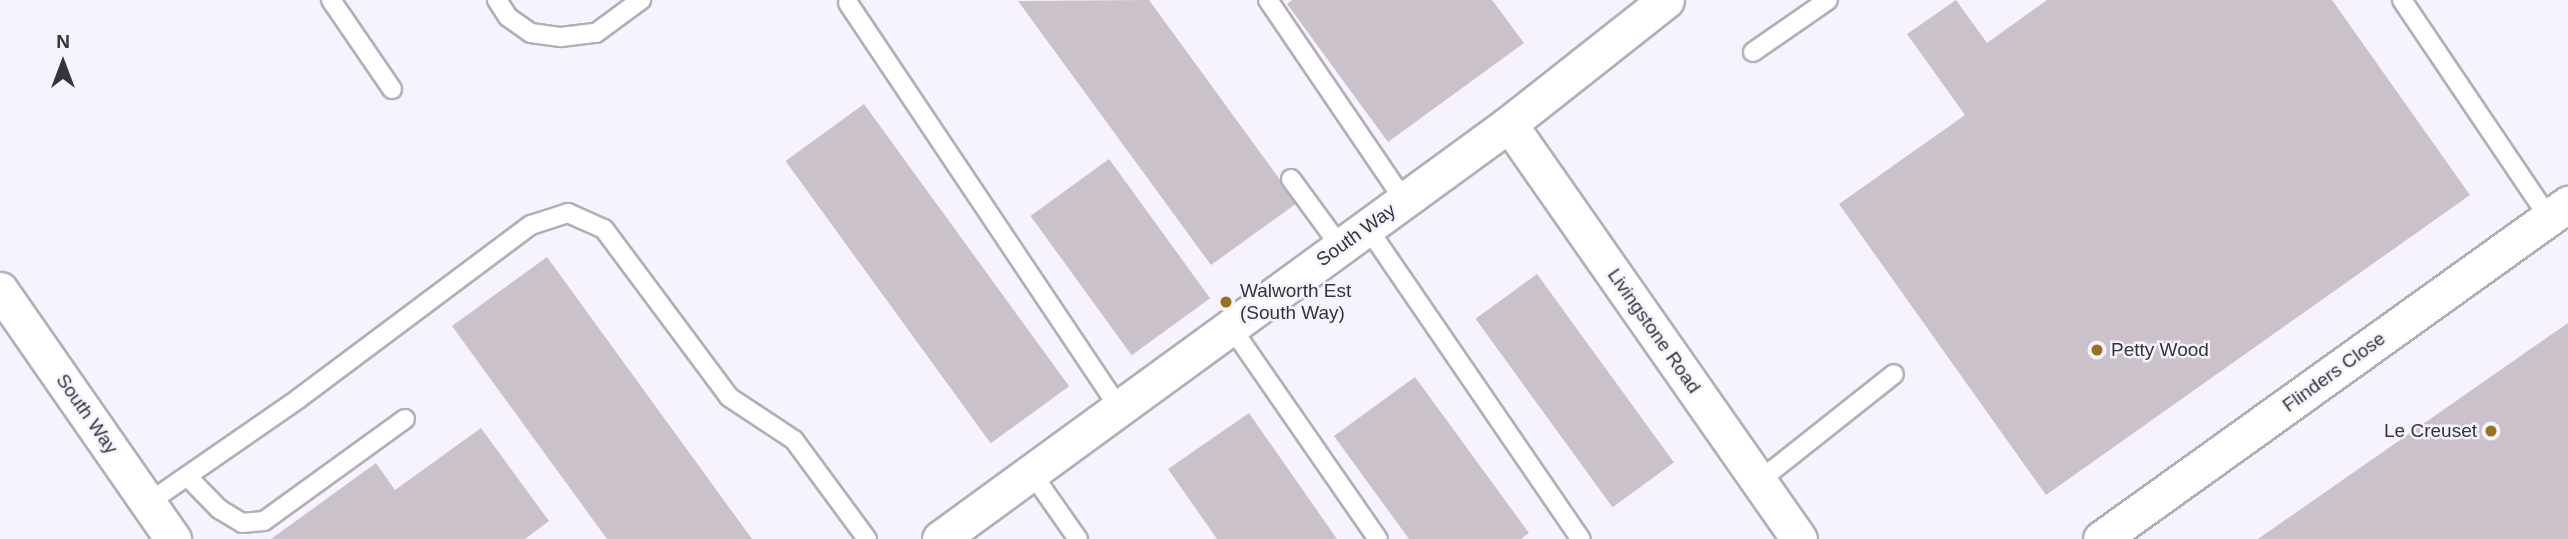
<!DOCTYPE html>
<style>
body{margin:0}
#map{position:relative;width:2568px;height:539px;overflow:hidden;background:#f6f3fe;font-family:Arial,sans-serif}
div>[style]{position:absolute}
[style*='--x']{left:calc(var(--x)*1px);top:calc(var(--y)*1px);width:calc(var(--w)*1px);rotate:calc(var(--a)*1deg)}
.building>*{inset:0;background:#cbc1cb;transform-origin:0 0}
.roads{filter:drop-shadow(2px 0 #b2afbb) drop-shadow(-2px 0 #b2afbb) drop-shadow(0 2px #b2afbb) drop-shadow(0 -2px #b2afbb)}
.lane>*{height:18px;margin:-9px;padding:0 9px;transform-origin:9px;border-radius:9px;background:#fff}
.street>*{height:35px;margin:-17.5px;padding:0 17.5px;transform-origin:17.5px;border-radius:17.5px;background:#fff}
.dots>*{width:19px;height:19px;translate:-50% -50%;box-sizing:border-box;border:4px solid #f6f3fe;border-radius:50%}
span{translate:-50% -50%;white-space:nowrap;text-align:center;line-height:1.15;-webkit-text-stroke:5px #f6f3fe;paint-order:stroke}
.street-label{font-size:19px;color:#353439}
.poi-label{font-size:19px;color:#353439}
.left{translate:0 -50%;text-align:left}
.right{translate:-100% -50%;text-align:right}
.north{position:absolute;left:28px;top:28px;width:70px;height:70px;-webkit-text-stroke:5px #f6f3fe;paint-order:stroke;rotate:0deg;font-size:19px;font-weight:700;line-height:28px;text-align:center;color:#353439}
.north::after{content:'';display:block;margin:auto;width:24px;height:32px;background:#353439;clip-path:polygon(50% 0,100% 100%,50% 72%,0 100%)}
</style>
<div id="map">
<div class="building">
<i style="clip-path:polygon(1149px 0,1297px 203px,1211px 265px,1018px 1px)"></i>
<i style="clip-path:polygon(1292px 0,1492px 0,1524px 43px,1388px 142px,1287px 4px)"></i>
<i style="clip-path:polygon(1956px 0,1987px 43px,2047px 0,2332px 0,2470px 195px,2046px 495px,1839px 204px,1965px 115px,1907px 34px)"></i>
<i style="left:864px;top:104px;width:349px;height:97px;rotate:54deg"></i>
<i style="left:1109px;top:159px;width:172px;height:97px;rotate:54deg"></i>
<i style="clip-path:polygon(547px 257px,752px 539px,607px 539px,452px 326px)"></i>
<i style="left:1537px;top:274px;width:233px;height:76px;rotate:54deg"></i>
<i style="clip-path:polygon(2568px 323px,2568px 539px,2258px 539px)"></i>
<i style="clip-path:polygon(1415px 377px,1529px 533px,1521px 539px,1409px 539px,1334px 436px)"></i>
<i style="clip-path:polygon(1249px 413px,1337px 539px,1217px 539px,1168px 469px)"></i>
<i style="clip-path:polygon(481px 428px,549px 521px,525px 539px,271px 539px,376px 463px,395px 490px)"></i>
</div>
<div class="roads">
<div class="lane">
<i style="--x:331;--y:0;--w:108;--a:55.6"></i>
<i style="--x:497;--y:0;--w:20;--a:57"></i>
<i style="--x:508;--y:17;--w:28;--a:35"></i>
<i style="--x:531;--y:33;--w:30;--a:8"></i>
<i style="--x:561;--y:37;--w:35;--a:-7"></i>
<i style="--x:596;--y:33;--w:56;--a:-36.3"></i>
<i style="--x:1268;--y:0;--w:242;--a:55.8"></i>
<i style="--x:2402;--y:0;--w:263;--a:56"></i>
<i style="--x:848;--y:3;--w:486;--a:56.2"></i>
<i style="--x:1753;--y:52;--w:91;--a:-34.7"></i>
<i style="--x:1291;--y:179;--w:83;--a:53.8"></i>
<i style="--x:1367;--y:227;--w:378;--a:55.6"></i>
<i style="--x:1231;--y:327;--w:258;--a:55.3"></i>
<i style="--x:1031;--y:472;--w:82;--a:55"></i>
<i style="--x:187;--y:476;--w:46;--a:45.9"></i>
<i style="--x:219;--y:509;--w:27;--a:31"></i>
<i style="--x:242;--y:523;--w:22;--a:-5"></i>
<i style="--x:264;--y:521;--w:174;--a:-35.9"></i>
<i style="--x:1759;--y:481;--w:172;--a:-38.4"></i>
<i style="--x:148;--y:503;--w:183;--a:-34.7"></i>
<i style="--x:298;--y:399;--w:291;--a:-36.8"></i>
<i style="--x:531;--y:225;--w:39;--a:-18"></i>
<i style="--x:568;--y:213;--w:39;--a:24"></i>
<i style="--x:604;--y:229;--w:209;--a:53.3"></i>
<i style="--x:729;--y:397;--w:78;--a:33.5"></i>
<i style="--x:794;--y:440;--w:123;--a:53.6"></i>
</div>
<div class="street">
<i style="--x:1509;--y:124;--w:506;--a:55.05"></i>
<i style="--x:0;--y:290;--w:303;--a:55.2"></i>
<i style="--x:940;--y:539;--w:704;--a:-36.11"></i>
<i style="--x:1509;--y:124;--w:200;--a:-38.3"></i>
<i style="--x:2101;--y:539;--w:575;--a:-35.65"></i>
</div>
</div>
<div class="dots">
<i style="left:1226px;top:302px;background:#99711d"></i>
<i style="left:2097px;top:350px;background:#99711d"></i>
<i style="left:2491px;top:431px;background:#99711d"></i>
</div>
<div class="street-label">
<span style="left:1356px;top:235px;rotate:-36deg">South Way</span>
<span style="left:1654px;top:331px;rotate:55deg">Livingstone Road</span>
<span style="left:2334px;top:372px;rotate:-36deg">Flinders Close</span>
<span style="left:87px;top:414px;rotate:55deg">South Way</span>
</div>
<div class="poi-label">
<span class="left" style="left:1240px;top:302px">Walworth Est<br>(South Way)</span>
<span class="left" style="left:2111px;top:350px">Petty Wood</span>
<span class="right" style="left:2477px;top:431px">Le Creuset</span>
</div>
<div class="north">N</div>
</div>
